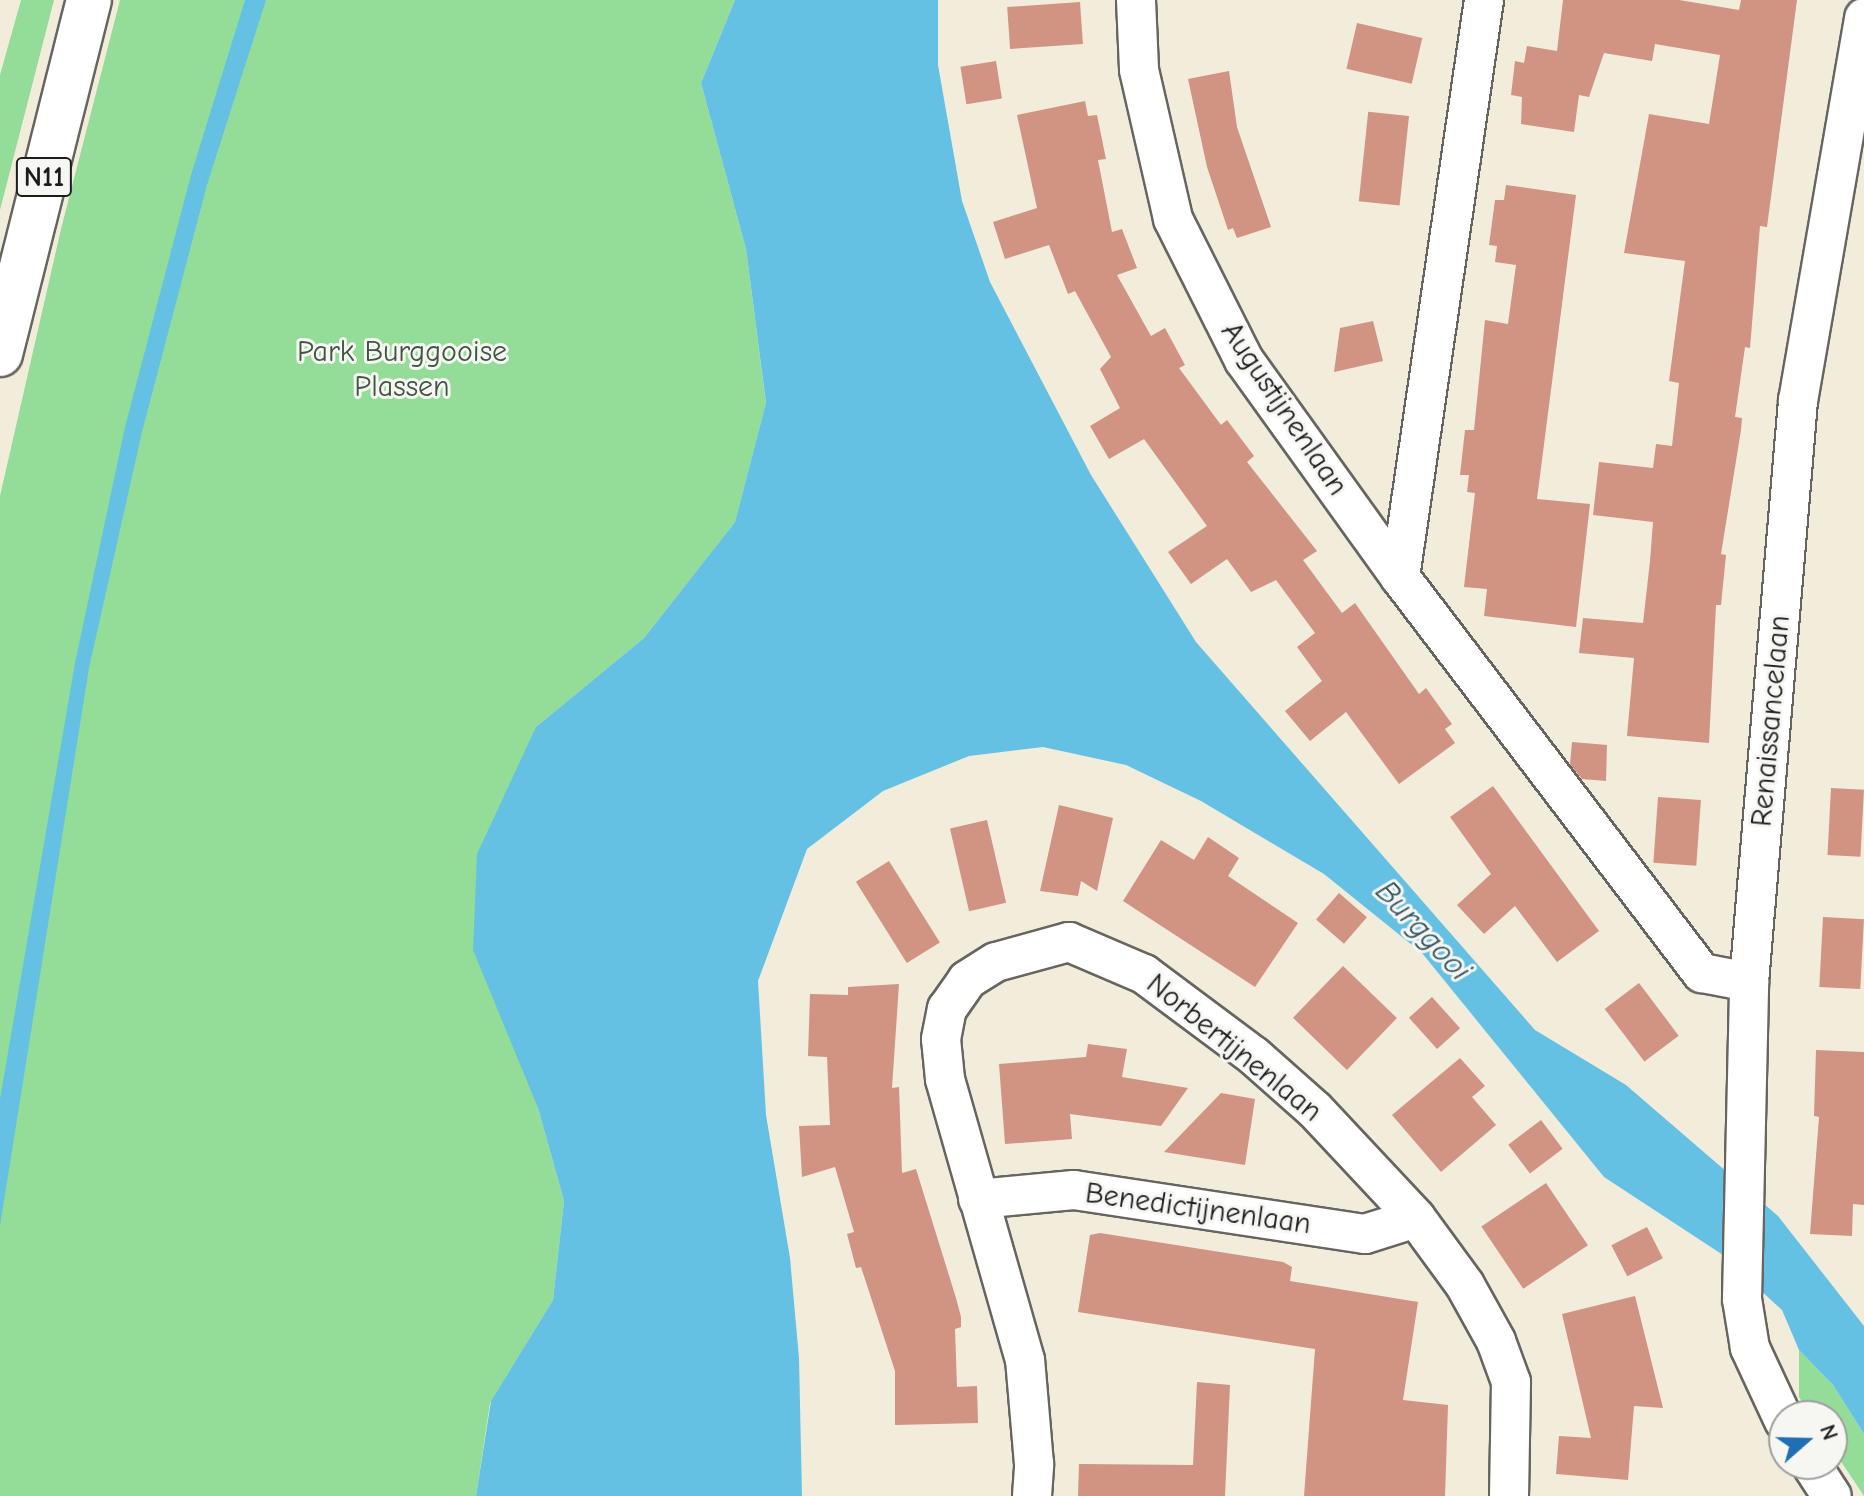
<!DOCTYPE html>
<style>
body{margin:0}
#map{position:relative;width:1864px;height:1496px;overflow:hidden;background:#f2ecdb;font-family:"Comic Neue",sans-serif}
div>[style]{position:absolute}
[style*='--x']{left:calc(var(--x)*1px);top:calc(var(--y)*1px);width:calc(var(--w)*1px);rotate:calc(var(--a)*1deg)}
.green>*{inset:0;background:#93dd98}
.water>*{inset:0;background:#65c1e3}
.building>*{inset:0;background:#d19382;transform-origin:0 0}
.roads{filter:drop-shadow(2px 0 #67655f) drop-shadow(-2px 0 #67655f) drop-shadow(0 2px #67655f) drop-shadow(0 -2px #67655f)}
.minor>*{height:38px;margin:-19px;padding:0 19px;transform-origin:19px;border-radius:19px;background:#fff}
.trunk>*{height:44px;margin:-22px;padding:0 22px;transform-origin:22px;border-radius:22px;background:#fff}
span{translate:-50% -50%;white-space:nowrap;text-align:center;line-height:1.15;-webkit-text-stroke:6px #f6f6f2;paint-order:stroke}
.shield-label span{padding:2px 6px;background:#f6f6f2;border:2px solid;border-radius:6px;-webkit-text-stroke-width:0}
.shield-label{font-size:28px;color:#1c1c1c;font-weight:700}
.park-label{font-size:30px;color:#405641}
.street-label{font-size:30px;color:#1c1c1c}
.water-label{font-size:32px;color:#365662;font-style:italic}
.north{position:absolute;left:1768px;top:1400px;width:80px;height:80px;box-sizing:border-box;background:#f6f6f2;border:2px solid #9f9f9c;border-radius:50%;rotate:70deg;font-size:22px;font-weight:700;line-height:32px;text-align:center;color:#1c1c1c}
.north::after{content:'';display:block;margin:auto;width:28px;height:36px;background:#1f6fb2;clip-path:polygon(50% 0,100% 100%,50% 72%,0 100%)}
</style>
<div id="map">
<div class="green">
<i style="clip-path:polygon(21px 0,54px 0,0 210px,0 75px)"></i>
<i style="clip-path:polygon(120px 0,735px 0,701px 83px,746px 249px,766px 404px,735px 522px,644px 638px,536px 727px,538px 1108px,564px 1201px,553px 1300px,490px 1403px,476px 1496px,0 1496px,0 496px,61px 229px)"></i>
<i style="clip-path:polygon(1799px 1350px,1833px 1385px,1864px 1434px,1864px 1496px,1832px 1448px,1832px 1416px,1811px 1416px,1799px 1397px)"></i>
</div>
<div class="water">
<i style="clip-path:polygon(245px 0,266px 0,207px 185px,142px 432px,89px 668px,0 1226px,0 1099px,75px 663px,125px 427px,191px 175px)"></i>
<i style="clip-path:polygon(735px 0,938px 0,938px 65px,962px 201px,990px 282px,1091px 475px,1196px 642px,1535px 1030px,1626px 1085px,1778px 1216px,1864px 1326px,1864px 1434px,1833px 1385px,1799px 1350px,1782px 1310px,1720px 1253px,1604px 1177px,1422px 953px,1324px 874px,1201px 801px,1126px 765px,1043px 747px,969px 756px,883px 791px,807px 849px,758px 981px,766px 1115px,790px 1258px,799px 1358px,802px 1496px,476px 1496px,491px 1401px,553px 1300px,564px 1201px,538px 1108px,473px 950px,477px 854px,536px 727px,644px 638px,735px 522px,766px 403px,746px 249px,701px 83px)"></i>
</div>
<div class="building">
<i style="clip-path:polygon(1563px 0,1679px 0,1739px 10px,1741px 0,1797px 0,1767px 227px,1760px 226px,1750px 348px,1745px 347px,1735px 417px,1742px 418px,1741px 430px,1721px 554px,1726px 555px,1721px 605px,1716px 605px,1709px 743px,1627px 736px,1634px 658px,1579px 653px,1583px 618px,1643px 623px,1650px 561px,1653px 522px,1593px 515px,1599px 462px,1653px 468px,1656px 444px,1672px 446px,1679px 383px,1669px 381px,1685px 261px,1624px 253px,1649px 114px,1709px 124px,1720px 55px,1655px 44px,1652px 61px,1604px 53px,1589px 97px,1579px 95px,1574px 132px,1521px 124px,1522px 97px,1511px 95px,1515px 61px,1524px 63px,1527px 46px,1557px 51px)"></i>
<i style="left:1080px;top:2px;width:42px;height:73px;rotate:86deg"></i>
<i style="left:1357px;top:23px;width:67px;height:47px;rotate:13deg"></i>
<i style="left:996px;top:61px;width:38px;height:36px;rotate:81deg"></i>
<i style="clip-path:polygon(1229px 71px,1237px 127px,1271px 227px,1237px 238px,1233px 228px,1228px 230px,1207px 167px,1188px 79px)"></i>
<i style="clip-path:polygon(1085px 101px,1088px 116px,1097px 115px,1106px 159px,1098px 160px,1112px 232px,1122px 229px,1137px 268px,1117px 275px,1151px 336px,1165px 328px,1185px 365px,1179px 368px,1221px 425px,1227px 420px,1254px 456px,1247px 462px,1317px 551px,1303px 560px,1342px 613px,1355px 603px,1419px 694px,1426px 688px,1452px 724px,1445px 729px,1455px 743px,1399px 784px,1346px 712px,1310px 741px,1285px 711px,1322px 681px,1297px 647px,1315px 633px,1276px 580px,1251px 592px,1227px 559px,1191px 584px,1168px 552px,1207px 526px,1144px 439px,1109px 459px,1090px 426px,1120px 408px,1100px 369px,1111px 357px,1075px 291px,1068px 294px,1049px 245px,1005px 259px,993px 222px,1037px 208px,1017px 115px)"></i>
<i style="left:1409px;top:116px;width:90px;height:41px;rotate:96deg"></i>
<i style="clip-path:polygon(1506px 185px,1576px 195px,1537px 499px,1590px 504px,1576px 627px,1484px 616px,1487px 589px,1464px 587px,1475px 493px,1467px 492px,1469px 475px,1460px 475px,1465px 430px,1474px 430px,1485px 320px,1508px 324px,1516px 265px,1495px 262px,1497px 246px,1489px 245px,1495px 200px,1504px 200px)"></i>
<i style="clip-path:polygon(1373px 321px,1383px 361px,1334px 372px,1340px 328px)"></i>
<i style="clip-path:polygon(1572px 742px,1607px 745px,1606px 781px,1582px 779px,1570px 764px)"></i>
<i style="clip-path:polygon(1493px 786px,1599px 931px,1557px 962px,1515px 906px,1484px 934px,1457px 905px,1491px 874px,1450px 817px)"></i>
<i style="left:1831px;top:788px;width:33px;height:67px;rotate:3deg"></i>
<i style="left:1658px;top:797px;width:43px;height:66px;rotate:4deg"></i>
<i style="clip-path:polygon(1059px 805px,1113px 818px,1097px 891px,1081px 881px,1078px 896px,1040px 891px)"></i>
<i style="left:987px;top:820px;width:85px;height:38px;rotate:77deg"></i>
<i style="clip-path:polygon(1208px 837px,1239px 858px,1228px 876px,1298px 923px,1255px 987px,1123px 901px,1161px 840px,1194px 860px)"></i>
<i style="left:889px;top:861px;width:96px;height:39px;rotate:58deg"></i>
<i style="left:1339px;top:893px;width:37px;height:35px;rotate:41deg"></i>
<i style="left:1823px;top:917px;width:41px;height:70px;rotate:3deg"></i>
<i style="left:1343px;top:966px;width:75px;height:72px;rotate:44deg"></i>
<i style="left:1639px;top:983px;width:66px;height:43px;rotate:53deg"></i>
<i style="clip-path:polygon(899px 984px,892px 1088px,899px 1087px,902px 1173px,916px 1169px,956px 1298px,961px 1317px,961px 1327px,955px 1329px,957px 1387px,977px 1386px,978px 1423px,895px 1425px,895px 1371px,861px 1267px,856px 1268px,847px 1234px,854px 1232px,835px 1167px,802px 1177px,799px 1126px,830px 1125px,827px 1057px,808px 1056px,810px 994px,848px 995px,848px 987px)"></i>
<i style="left:1432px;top:997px;width:42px;height:31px;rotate:48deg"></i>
<i style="clip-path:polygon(1088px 1044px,1127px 1049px,1122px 1077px,1188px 1088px,1161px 1126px,1070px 1114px,1072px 1139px,1005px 1144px,999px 1064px,1086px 1057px)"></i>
<i style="clip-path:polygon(1816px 1050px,1864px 1052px,1864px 1205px,1853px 1204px,1852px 1236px,1810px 1234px,1819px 1117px,1814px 1116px)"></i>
<i style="clip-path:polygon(1460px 1058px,1485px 1086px,1472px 1097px,1496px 1125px,1441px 1172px,1392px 1115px)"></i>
<i style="clip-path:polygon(1221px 1093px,1255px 1099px,1245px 1165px,1164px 1152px)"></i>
<i style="left:1541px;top:1120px;width:36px;height:41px;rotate:53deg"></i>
<i style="left:1546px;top:1183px;width:75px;height:78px;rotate:56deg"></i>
<i style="left:1647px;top:1227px;width:35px;height:40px;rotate:63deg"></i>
<i style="clip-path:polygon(1100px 1233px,1283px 1262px,1292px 1267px,1290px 1281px,1418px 1302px,1403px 1400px,1448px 1405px,1445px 1496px,1304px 1496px,1315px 1349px,1078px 1312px,1090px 1235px)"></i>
<i style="clip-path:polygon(1635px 1296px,1663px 1408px,1634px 1406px,1628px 1480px,1556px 1474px,1559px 1436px,1591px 1438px,1562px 1314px)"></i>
<i style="clip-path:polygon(1197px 1382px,1230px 1385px,1225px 1496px,1078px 1496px,1079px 1464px,1193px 1465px)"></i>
</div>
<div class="roads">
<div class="minor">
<i style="--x:1136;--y:0;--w:70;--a:87.5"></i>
<i style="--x:1139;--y:70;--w:153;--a:77.1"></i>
<i style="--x:1173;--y:219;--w:158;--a:63.3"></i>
<i style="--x:1244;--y:360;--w:267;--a:54.3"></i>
<i style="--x:1400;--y:577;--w:498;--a:52.7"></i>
<i style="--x:1702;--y:973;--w:48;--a:10.8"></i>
<i style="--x:1400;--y:577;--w:583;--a:-81.72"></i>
<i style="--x:978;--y:1199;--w:96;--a:-5.4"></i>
<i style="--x:1074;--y:1190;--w:294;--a:8.6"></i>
<i style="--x:1365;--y:1234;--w:53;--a:-17.4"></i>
<i style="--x:1784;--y:1421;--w:81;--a:-115"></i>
<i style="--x:1750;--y:1348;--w:50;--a:-99.3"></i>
<i style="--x:1742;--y:1299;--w:317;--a:-88.7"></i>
<i style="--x:1749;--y:982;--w:583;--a:-85.18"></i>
<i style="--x:1798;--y:401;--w:389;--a:-80.2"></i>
<i style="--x:1811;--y:1464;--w:38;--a:57"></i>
<i style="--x:1032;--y:1496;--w:32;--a:-86"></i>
<i style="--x:1034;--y:1464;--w:104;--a:-94.9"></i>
<i style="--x:1025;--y:1360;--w:292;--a:-105.9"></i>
<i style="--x:945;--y:1079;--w:40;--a:-95.7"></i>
<i style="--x:941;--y:1039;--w:31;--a:-79"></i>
<i style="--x:947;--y:1009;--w:35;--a:-55"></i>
<i style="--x:967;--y:980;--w:34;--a:-32"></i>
<i style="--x:996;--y:962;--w:76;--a:-15.3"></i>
<i style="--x:1069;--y:942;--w:82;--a:23.1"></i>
<i style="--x:1144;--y:974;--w:137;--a:36.7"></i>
<i style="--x:1254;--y:1056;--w:81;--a:41.5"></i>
<i style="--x:1315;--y:1110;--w:148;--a:46.9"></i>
<i style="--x:1416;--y:1218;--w:83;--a:53.8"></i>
<i style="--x:1465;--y:1285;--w:64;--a:61"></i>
<i style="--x:1496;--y:1341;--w:44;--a:69.9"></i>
<i style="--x:1511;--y:1382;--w:114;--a:91"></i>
</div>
<div class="trunk">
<i style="--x:0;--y:354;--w:365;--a:-75.9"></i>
</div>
</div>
<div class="shield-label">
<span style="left:44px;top:177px">N11</span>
</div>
<div class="park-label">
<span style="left:402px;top:369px">Park Burggooise<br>Plassen</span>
</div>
<div class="street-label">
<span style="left:1284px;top:409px;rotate:56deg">Augustijnenlaan</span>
<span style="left:1771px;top:721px;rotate:-85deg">Renaissancelaan</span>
<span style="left:1234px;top:1048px;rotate:39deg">Norbertijnenlaan</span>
<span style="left:1198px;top:1209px;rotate:8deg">Benedictijnenlaan</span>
</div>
<div class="water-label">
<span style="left:1423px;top:931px;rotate:47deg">Burggooi</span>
</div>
<div class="north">N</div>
</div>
